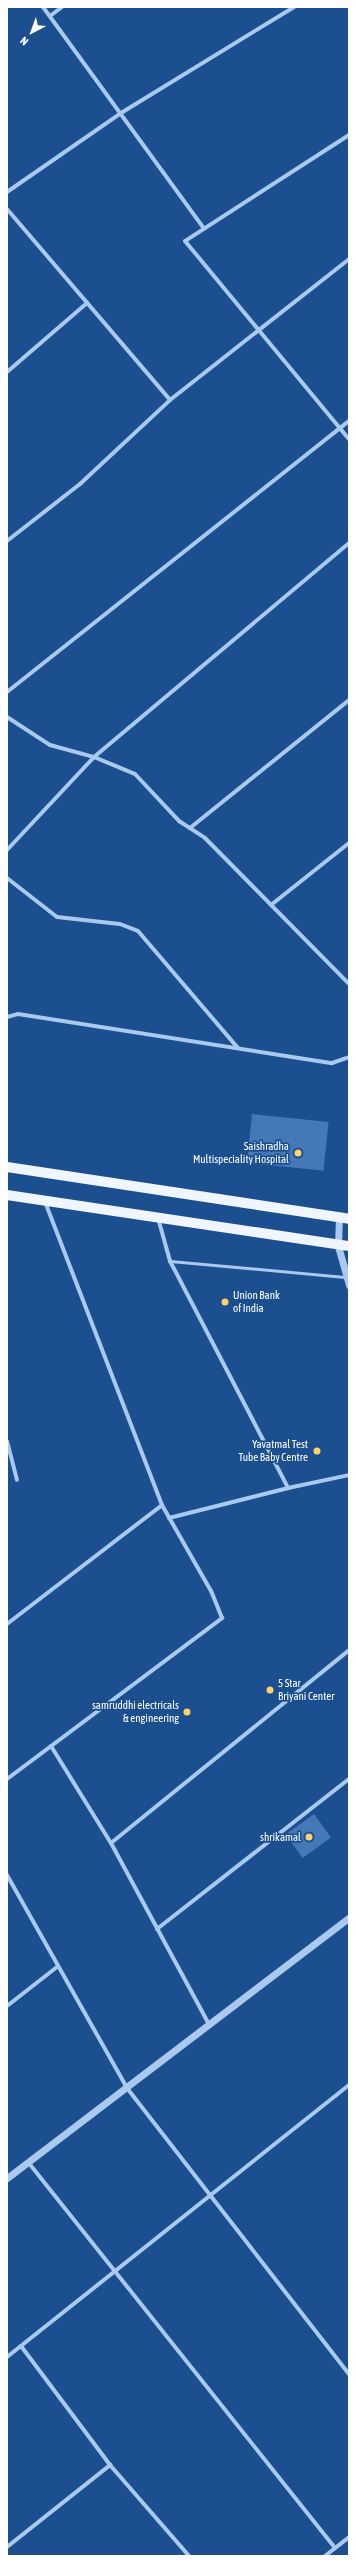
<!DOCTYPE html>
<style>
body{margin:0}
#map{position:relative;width:356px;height:2563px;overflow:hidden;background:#1b4f8f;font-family:"Asap Condensed",sans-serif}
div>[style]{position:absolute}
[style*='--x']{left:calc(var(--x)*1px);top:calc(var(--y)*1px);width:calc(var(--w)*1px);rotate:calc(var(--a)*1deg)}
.building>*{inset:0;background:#4478b7;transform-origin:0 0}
.service>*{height:3px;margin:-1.5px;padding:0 1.5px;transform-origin:1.5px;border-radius:1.5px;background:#a9c9ee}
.minor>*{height:4px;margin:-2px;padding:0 2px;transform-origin:2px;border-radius:2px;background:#a9c9ee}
.tertiary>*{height:7px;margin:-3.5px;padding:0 3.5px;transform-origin:3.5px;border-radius:3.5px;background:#a9c9ee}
.primary>*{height:10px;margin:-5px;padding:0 5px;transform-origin:5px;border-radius:5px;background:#f0f6ff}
.dots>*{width:11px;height:11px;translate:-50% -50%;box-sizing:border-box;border:2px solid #1b4f8f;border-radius:50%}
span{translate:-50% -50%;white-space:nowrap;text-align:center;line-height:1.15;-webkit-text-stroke:3.5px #1b4f8f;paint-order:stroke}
.poi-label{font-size:11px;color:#fff}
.right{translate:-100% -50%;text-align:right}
.left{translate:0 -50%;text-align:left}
.frame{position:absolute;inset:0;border:8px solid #fff;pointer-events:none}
.north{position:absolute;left:12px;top:12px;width:40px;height:40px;-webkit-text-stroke:3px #1b4f8f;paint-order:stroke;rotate:221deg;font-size:11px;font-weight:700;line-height:16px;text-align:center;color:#fff}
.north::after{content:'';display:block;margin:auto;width:14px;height:18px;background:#fff;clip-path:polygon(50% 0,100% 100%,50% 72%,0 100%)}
</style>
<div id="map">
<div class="building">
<i style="left:252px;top:1114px;width:77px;height:49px;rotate:6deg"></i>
<i style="left:314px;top:1814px;width:29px;height:35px;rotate:54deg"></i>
</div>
<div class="service">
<i style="--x:170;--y:1261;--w:178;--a:5.2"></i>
</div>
<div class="minor">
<i style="--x:43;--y:7;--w:274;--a:54"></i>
<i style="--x:50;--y:16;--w:15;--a:-37"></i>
<i style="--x:349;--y:135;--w:195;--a:147.1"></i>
<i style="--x:185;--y:241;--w:257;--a:50.4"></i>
<i style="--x:7;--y:192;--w:139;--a:-34.7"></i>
<i style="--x:121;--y:113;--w:203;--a:-31.5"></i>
<i style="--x:7;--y:209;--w:251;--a:49.5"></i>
<i style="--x:7;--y:372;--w:106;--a:-40.8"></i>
<i style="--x:7;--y:541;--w:93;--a:-38"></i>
<i style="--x:80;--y:484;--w:123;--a:-43"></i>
<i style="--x:170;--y:400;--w:228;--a:-38.2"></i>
<i style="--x:7;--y:692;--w:436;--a:-38.4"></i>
<i style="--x:7;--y:717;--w:51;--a:33.1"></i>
<i style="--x:50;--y:745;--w:46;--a:15.3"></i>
<i style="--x:94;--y:757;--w:44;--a:22.5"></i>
<i style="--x:135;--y:774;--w:64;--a:46.9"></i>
<i style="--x:179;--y:821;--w:31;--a:33"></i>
<i style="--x:205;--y:838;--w:205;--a:45.4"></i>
<i style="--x:190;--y:828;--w:204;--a:-38.8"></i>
<i style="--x:7;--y:850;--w:127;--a:-46.9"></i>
<i style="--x:94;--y:757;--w:333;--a:-40"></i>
<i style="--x:7;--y:878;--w:63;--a:38"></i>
<i style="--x:57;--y:917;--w:63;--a:6.3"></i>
<i style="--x:120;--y:924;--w:19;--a:21"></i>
<i style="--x:138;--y:931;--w:154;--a:49.5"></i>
<i style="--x:271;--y:905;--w:100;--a:-38.5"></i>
<i style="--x:7;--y:1017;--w:11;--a:-15"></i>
<i style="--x:18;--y:1014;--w:318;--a:8.9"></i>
<i style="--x:332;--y:1063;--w:18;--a:-19"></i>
<i style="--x:158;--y:1218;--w:45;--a:74.4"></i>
<i style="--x:170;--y:1261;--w:256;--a:62.5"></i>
<i style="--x:288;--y:1488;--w:62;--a:-12"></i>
<i style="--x:7;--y:1441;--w:40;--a:75.6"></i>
<i style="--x:169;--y:1518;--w:123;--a:-14.1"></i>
<i style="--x:7;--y:1624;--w:195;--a:-37.5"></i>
<i style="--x:51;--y:1746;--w:114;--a:58.3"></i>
<i style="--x:111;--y:1843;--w:206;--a:61.6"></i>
<i style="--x:7;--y:1779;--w:269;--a:-36.8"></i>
<i style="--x:222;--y:1618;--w:29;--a:-112"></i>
<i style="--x:211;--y:1591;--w:99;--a:-119.7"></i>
<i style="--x:162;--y:1505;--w:325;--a:-111.1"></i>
<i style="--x:111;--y:1843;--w:306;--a:-39"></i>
<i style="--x:7;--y:1875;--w:244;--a:60.6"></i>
<i style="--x:127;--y:2088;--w:362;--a:52.2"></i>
<i style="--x:157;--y:1929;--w:244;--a:-38"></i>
<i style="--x:7;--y:2006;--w:63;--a:-38"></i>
<i style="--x:28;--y:2162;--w:493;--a:51.5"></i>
<i style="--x:21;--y:2346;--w:149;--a:53.2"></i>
<i style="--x:110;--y:2465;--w:121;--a:49"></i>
<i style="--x:7;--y:2357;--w:437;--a:-38.5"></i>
<i style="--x:7;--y:2547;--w:132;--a:-38.5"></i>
<i style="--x:325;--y:2556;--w:31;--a:-38"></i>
</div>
<div class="tertiary">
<i style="--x:339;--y:1217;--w:29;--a:92"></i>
<i style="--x:338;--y:1246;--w:41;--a:74.2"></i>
<i style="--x:7;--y:2178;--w:430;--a:-37.3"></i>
</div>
<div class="primary">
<i style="--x:7;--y:1167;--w:346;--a:8.6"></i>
<i style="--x:7;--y:1195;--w:346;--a:8.5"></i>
</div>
<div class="dots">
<i style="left:298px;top:1153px;background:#ffd166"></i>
<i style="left:225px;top:1302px;background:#ffd166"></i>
<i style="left:317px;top:1451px;background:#ffd166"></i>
<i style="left:270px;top:1690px;background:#ffd166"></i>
<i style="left:187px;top:1712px;background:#ffd166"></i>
<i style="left:309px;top:1837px;background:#ffd166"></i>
</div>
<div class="poi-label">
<span class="right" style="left:289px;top:1153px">Saishradha<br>Multispeciality Hospital</span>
<span class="left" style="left:233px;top:1302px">Union Bank<br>of India</span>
<span class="right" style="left:308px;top:1451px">Yavatmal Test<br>Tube Baby Centre</span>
<span class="left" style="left:278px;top:1690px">5 Star<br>Briyani Center</span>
<span class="right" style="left:179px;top:1712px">samruddhi electricals<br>&amp; engineering</span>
<span class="right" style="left:301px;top:1837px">shrikamal</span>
</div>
<div class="frame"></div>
<div class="north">N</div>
</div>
